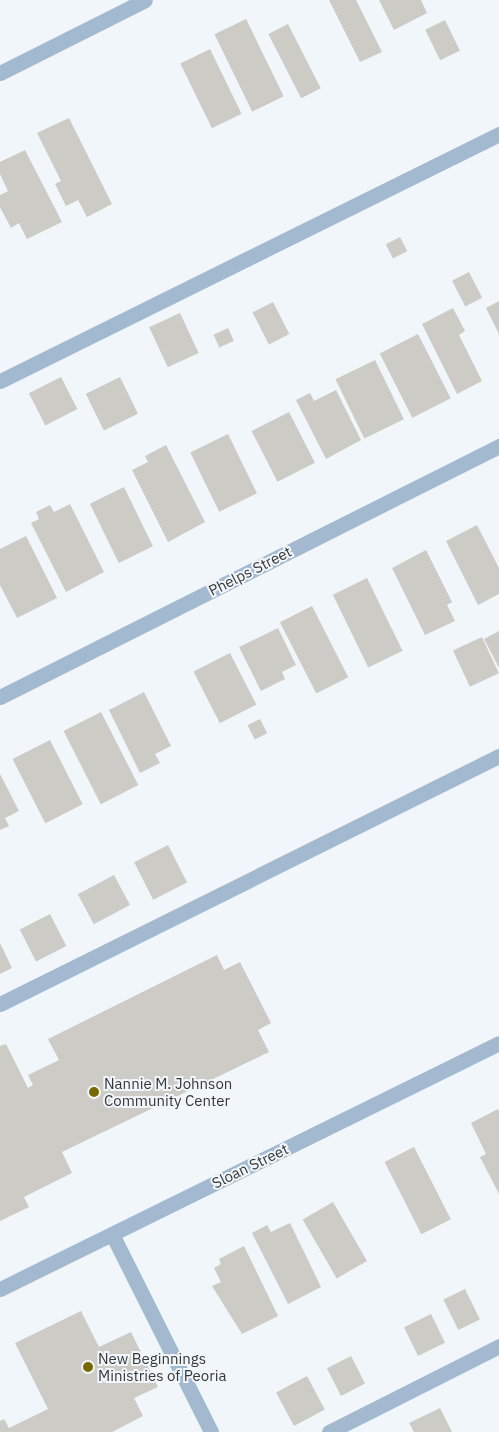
<!DOCTYPE html>
<style>
body{margin:0}
#map{position:relative;width:499px;height:1432px;overflow:hidden;background:#f1f6fa;font-family:"IBM Plex Sans",sans-serif}
div>[style]{position:absolute}
[style*='--x']{left:calc(var(--x)*1px);top:calc(var(--y)*1px);width:calc(var(--w)*1px);rotate:calc(var(--a)*1deg)}
.building>*{inset:0;background:#cccbc5;transform-origin:0 0}
.minor>*{height:15px;margin:-7.5px;padding:0 7.5px;transform-origin:7.5px;border-radius:7.5px;background:#a3b9cf}
.dots>*{width:14px;height:14px;translate:-50% -50%;box-sizing:border-box;border:2px solid #f1f6fa;border-radius:50%}
span{translate:-50% -50%;white-space:nowrap;text-align:center;line-height:1.15;-webkit-text-stroke:4px #f1f6fa;paint-order:stroke}
.street-label{font-size:15px;color:#353739}
.poi-label{font-size:15px;color:#353739}
.left{translate:0 -50%;text-align:left}
</style>
<div id="map">
<div class="building">
<i style="clip-path:polygon(329px 0,356px 0,382px 52px,360px 62px)"></i>
<i style="clip-path:polygon(379px 0,421px 0,427px 13px,394px 30px)"></i>
<i style="left:246px;top:19px;width:86px;height:35px;rotate:64deg"></i>
<i style="left:445px;top:20px;width:34px;height:22px;rotate:64deg"></i>
<i style="left:288px;top:24px;width:72px;height:22px;rotate:63deg"></i>
<i style="left:210px;top:49px;width:72px;height:33px;rotate:64deg"></i>
<i style="clip-path:polygon(69px 118px,112px 204px,87px 217px,78px 200px,66px 206px,55px 184px,61px 181px,37px 133px)"></i>
<i style="clip-path:polygon(25px 150px,62px 222px,27px 239px,19px 223px,11px 228px,0 207px,0 195px,8px 191px,0 174px,0 162px)"></i>
<i style="left:400px;top:237px;width:16px;height:16px;rotate:63deg"></i>
<i style="left:469px;top:272px;width:29px;height:19px;rotate:63deg"></i>
<i style="clip-path:polygon(499px 301px,499px 334px,486px 308px)"></i>
<i style="left:273px;top:302px;width:36px;height:23px;rotate:63deg"></i>
<i style="clip-path:polygon(453px 308px,465px 331px,459px 335px,482px 381px,457px 394px,422px 324px)"></i>
<i style="left:180px;top:313px;width:44px;height:34px;rotate:65deg"></i>
<i style="left:228px;top:328px;width:14px;height:16px;rotate:65deg"></i>
<i style="left:418px;top:334px;width:72px;height:43px;rotate:63deg"></i>
<i style="left:375px;top:360px;width:66px;height:44px;rotate:64deg"></i>
<i style="left:61px;top:377px;width:36px;height:36px;rotate:63deg"></i>
<i style="left:120px;top:377px;width:41px;height:38px;rotate:64deg"></i>
<i style="clip-path:polygon(336px 390px,361px 440px,326px 459px,296px 400px,310px 393px,314px 401px)"></i>
<i style="left:289px;top:412px;width:57px;height:42px;rotate:63deg"></i>
<i style="left:228px;top:434px;width:66px;height:42px;rotate:64deg"></i>
<i style="clip-path:polygon(166px 445px,205px 522px,168px 542px,132px 470px,148px 462px,145px 456px)"></i>
<i style="left:124px;top:487px;width:66px;height:38px;rotate:64deg"></i>
<i style="clip-path:polygon(70px 504px,104px 572px,66px 592px,31px 523px,39px 519px,36px 512px,50px 505px,54px 512px)"></i>
<i style="clip-path:polygon(477px 525px,499px 568px,499px 594px,478px 605px,446px 541px)"></i>
<i style="clip-path:polygon(26px 536px,57px 598px,17px 618px,0 585px,0 549px)"></i>
<i style="clip-path:polygon(426px 550px,452px 602px,447px 605px,455px 621px,425px 635px,392px 568px)"></i>
<i style="left:367px;top:578px;width:81px;height:38px;rotate:64deg"></i>
<i style="left:312px;top:606px;width:80px;height:36px;rotate:63deg"></i>
<i style="clip-path:polygon(278px 628px,296px 665px,282px 672px,285px 679px,261px 691px,239px 647px)"></i>
<i style="clip-path:polygon(499px 631px,499px 668px,484px 639px)"></i>
<i style="left:482px;top:637px;width:40px;height:32px;rotate:65deg"></i>
<i style="left:230px;top:653px;width:58px;height:41px;rotate:63deg"></i>
<i style="clip-path:polygon(144px 692px,171px 746px,155px 754px,160px 763px,140px 773px,109px 710px)"></i>
<i style="left:101px;top:712px;width:82px;height:42px;rotate:63deg"></i>
<i style="left:260px;top:719px;width:16px;height:14px;rotate:63deg"></i>
<i style="left:50px;top:740px;width:72px;height:42px;rotate:63deg"></i>
<i style="clip-path:polygon(0 774px,19px 811px,5px 818px,9px 826px,0 830px)"></i>
<i style="left:168px;top:845px;width:42px;height:38px;rotate:63deg"></i>
<i style="left:114px;top:875px;width:34px;height:41px;rotate:62deg"></i>
<i style="left:50px;top:914px;width:36px;height:34px;rotate:63deg"></i>
<i style="clip-path:polygon(0 943px,12px 968px,0 974px)"></i>
<i style="clip-path:polygon(217px 955px,224px 970px,240px 962px,271px 1023px,258px 1030px,269px 1052px,62px 1152px,72px 1173px,24px 1197px,29px 1207px,0 1221px,0 1046px,6px 1044px,28px 1088px,33px 1085px,28px 1075px,59px 1060px,48px 1039px)"></i>
<i style="clip-path:polygon(498px 1109px,499px 1111px,499px 1194px,480px 1157px,486px 1154px,471px 1123px)"></i>
<i style="left:414px;top:1147px;width:81px;height:33px;rotate:63deg"></i>
<i style="left:333px;top:1202px;width:68px;height:35px;rotate:60deg"></i>
<i style="clip-path:polygon(290px 1223px,321px 1287px,288px 1304px,252px 1233px,267px 1225px,271px 1232px)"></i>
<i style="clip-path:polygon(244px 1246px,278px 1316px,242px 1334px,212px 1286px,221px 1282px,214px 1268px,221px 1264px,219px 1259px)"></i>
<i style="left:465px;top:1289px;width:34px;height:24px;rotate:64deg"></i>
<i style="clip-path:polygon(81px 1311px,99px 1347px,131px 1332px,158px 1387px,134px 1398px,143px 1416px,112px 1432px,0 1432px,0 1421px,4px 1419px,9px 1428px,48px 1409px,15px 1343px)"></i>
<i style="left:431px;top:1314px;width:32px;height:30px;rotate:64deg"></i>
<i style="left:351px;top:1356px;width:31px;height:27px;rotate:63deg"></i>
<i style="left:307px;top:1376px;width:38px;height:35px;rotate:62deg"></i>
<i style="clip-path:polygon(440px 1408px,452px 1432px,414px 1432px,409px 1423px)"></i>
</div>
<div class="minor">
<i style="--x:0;--y:73;--w:162;--a:-26.7"></i>
<i style="--x:0;--y:381;--w:557;--a:-26.33"></i>
<i style="--x:0;--y:697;--w:559;--a:-26.7"></i>
<i style="--x:0;--y:1004;--w:557;--a:-26.43"></i>
<i style="--x:112;--y:1234;--w:221;--a:63.4"></i>
<i style="--x:0;--y:1289;--w:556;--a:-26.24"></i>
<i style="--x:329;--y:1432;--w:191;--a:-26.8"></i>
</div>
<div class="dots">
<i style="left:94px;top:1092px;background:#776900"></i>
<i style="left:88px;top:1367px;background:#776900"></i>
</div>
<div class="street-label">
<span style="left:250px;top:571px;rotate:-27deg">Phelps Street</span>
<span style="left:250px;top:1166px;rotate:-26deg">Sloan Street</span>
</div>
<div class="poi-label">
<span class="left" style="left:104px;top:1092px">Nannie M. Johnson<br>Community Center</span>
<span class="left" style="left:98px;top:1367px">New Beginnings<br>Ministries of Peoria</span>
</div>
</div>
